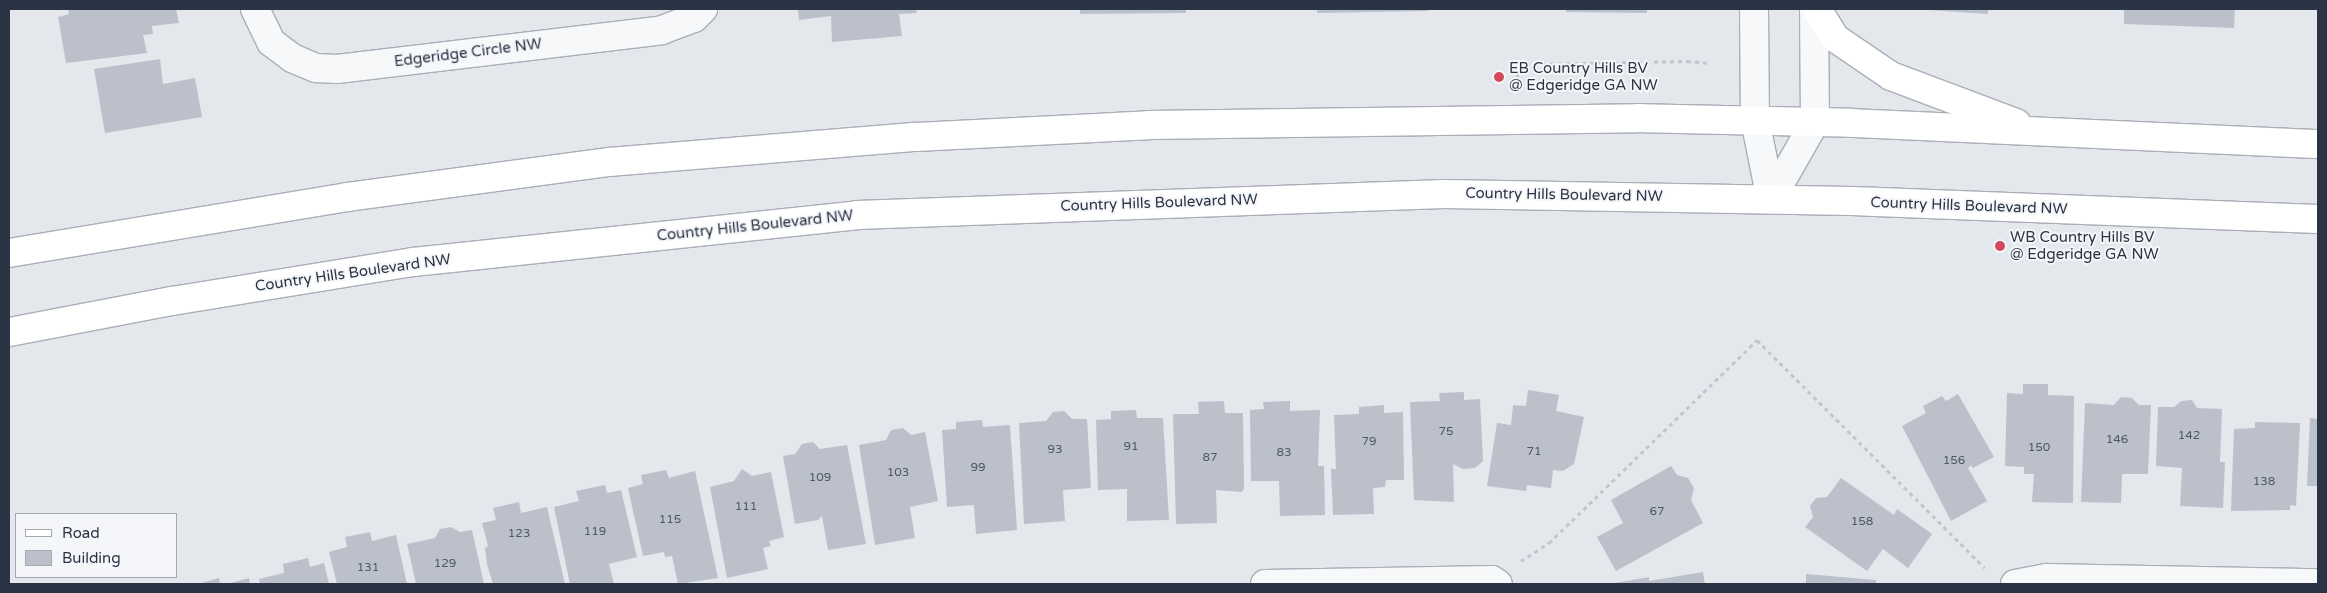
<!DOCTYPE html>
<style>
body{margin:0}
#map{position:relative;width:2327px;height:593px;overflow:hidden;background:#e4e7ec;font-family:"Varela Round",sans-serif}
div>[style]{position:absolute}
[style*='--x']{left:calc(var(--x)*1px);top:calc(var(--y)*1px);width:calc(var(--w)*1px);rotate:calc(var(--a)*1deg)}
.building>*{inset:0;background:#bbc0ca}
.path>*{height:3px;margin-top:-1.5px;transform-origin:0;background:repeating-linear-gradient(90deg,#c2c5cb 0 4px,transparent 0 8px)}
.roads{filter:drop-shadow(1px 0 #a9aeb7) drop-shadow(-1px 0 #a9aeb7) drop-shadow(0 1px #a9aeb7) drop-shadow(0 -1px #a9aeb7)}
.street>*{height:28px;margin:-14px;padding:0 14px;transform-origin:14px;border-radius:14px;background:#f7f8fa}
.secondary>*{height:28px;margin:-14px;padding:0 14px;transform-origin:14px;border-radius:14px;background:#fff}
.dots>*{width:14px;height:14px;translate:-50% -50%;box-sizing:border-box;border:2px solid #f4f6f9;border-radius:50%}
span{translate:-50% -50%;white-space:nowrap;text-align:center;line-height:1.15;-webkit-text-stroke:4px #f4f6f9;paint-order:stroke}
.number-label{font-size:12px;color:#4f5766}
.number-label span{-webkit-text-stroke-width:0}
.street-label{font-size:15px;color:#2b3445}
.poi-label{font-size:15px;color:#2b3445}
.left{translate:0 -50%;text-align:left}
.frame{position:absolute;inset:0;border:10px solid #2b3445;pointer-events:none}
.legend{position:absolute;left:15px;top:513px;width:162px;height:65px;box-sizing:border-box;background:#f4f6f9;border:1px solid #a4a8b1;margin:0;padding:6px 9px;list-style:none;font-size:15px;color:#2b3445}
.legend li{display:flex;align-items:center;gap:10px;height:25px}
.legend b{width:25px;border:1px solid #a4a8b1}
</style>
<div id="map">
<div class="building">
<i style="clip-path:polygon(68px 9px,176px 9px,179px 23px,152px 26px,153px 34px,143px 35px,147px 53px,66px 63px,58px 17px,69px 14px)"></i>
<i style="clip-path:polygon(798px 9px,916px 9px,917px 13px,899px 14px,902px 36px,832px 42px,831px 16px,799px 20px)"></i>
<i style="clip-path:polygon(1080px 9px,1186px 9px,1186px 13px,1080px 14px)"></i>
<i style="clip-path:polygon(1317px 9px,1428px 9px,1428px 11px,1317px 13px)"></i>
<i style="clip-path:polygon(1566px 9px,1647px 9px,1647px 13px,1566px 12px)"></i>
<i style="clip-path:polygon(1914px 9px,1988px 9px,1988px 14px)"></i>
<i style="clip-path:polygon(2124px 9px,2235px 9px,2234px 28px,2124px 24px)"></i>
<i style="clip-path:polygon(160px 59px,163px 84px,195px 78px,202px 117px,105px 133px,94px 69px)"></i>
<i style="clip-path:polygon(2023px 384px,2048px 384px,2048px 395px,2074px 396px,2073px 503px,2032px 502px,2034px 474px,2024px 474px,2024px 467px,2005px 466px,2007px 393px,2023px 394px)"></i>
<i style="clip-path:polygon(1528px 390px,1559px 395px,1556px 411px,1584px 417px,1574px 464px,1563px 471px,1553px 470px,1551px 488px,1527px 485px,1526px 491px,1487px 486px,1497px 423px,1511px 425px,1513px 405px,1526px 406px)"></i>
<i style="clip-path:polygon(1464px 392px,1464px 400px,1480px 399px,1483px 461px,1475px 468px,1463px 469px,1453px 464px,1454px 502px,1414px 500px,1410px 402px,1440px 401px,1439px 393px)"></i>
<i style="clip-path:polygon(1958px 394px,1994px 457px,1973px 468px,1971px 465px,1968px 468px,1987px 501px,1951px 521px,1902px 426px,1926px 413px,1923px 406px,1942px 396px,1946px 401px)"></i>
<i style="clip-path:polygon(2121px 397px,2132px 398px,2139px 405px,2151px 405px,2148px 474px,2122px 474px,2121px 503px,2081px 502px,2085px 403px,2114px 405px)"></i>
<i style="clip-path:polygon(2192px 400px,2197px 408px,2222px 409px,2220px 462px,2225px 462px,2223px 508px,2180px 506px,2182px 468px,2156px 466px,2158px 407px,2174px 407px,2181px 401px)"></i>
<i style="clip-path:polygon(1224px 401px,1225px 413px,1243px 413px,1244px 488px,1242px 492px,1216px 490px,1217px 523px,1176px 524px,1173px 414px,1199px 414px,1198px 402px)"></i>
<i style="clip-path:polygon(1290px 401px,1290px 411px,1320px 410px,1318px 466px,1324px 466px,1325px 515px,1280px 516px,1279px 481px,1251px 481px,1250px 410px,1264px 409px,1263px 402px)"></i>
<i style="clip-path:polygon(1384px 405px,1384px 413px,1403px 412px,1404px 480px,1386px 480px,1385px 487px,1373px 488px,1374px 514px,1333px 515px,1331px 469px,1336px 469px,1334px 415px,1359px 414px,1359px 407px)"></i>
<i style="clip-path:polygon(1136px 410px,1137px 418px,1163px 418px,1169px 520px,1127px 521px,1127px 489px,1098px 490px,1096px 420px,1111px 419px,1111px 411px)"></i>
<i style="clip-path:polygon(1064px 411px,1072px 419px,1087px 419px,1091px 488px,1063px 490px,1065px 521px,1024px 524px,1019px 423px,1046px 421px,1053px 412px)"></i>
<i style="clip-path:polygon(2310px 418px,2318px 419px,2318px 486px,2307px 486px)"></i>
<i style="clip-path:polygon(982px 420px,983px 427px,1010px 425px,1017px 530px,976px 534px,974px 505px,947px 507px,942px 430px,956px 429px,956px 422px)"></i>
<i style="clip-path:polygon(2255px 422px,2300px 423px,2296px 506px,2290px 505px,2290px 510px,2231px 511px,2234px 429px,2255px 428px)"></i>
<i style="clip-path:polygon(903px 428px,911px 435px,925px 432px,938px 501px,910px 507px,915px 538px,875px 545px,859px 445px,886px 440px,891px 430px)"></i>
<i style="clip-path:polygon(813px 442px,820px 449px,847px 445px,866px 544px,828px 550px,822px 516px,818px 520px,795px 524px,783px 456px,795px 454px,802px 444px)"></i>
<i style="clip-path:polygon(1671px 466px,1677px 475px,1688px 478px,1694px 488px,1691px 500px,1703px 523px,1616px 571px,1597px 537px,1623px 523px,1611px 500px)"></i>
<i style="clip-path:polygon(742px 469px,752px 476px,771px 472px,784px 537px,769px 541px,771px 546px,763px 548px,768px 569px,727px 578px,710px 487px,734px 481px)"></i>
<i style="clip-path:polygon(666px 470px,669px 478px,695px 471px,718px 578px,678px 584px,672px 556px,665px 557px,664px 552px,643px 556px,628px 488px,643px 484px,641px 475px)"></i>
<i style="clip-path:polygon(1841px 478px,1894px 515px,1897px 509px,1932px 534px,1908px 568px,1883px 549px,1867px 571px,1805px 527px,1813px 517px,1810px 506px,1816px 498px,1827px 497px)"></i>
<i style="clip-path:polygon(605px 485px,607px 493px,621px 490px,637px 557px,609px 564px,614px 584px,570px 584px,554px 507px,579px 501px,576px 491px)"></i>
<i style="clip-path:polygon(519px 502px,521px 513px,547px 507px,565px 584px,493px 584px,487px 564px,485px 548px,488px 546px,482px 523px,496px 520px,493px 508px)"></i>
<i style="clip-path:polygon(451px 527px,460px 532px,472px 530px,484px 584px,416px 584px,407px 544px,435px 538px,440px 529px)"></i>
<i style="clip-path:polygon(370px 532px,372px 541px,396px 535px,407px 584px,337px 584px,329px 552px,347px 547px,345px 537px)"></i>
<i style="clip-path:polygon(308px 558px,310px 567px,324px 563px,329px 584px,260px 584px,259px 579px,284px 573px,283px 564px)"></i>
<i style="clip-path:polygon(1703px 572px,1705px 584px,1609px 584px,1649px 577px,1649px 581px)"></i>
<i style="clip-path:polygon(1806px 574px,1876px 580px,1876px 584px,1806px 584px)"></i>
<i style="clip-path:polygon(219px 578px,220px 584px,198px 584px)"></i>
<i style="clip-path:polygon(249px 578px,250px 584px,227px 584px)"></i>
</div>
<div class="path">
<i style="--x:1517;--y:85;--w:21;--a:-87"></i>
<i style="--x:1518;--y:64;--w:169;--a:-1"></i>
<i style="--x:1687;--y:61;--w:23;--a:5"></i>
<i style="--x:1521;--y:561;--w:33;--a:-33"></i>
<i style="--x:1549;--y:543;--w:291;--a:-44.3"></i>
<i style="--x:1757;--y:340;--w:322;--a:45"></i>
</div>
<div class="roads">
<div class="street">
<i style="--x:255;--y:9;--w:37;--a:64"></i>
<i style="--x:271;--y:42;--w:26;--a:37"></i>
<i style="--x:292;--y:58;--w:26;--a:23"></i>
<i style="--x:316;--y:68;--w:21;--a:3"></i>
<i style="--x:337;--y:69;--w:327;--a:-6.8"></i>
<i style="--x:662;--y:30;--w:34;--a:-21"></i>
<i style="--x:694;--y:18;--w:13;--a:-45"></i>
<i style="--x:1754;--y:9;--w:111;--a:89.5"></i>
<i style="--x:1755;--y:120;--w:81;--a:78.6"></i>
<i style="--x:1771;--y:199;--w:89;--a:-60.3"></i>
<i style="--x:1815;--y:122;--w:113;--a:-90.5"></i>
<i style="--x:1265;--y:584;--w:227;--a:-1"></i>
<i style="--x:1492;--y:580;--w:7;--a:34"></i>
<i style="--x:2015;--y:584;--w:32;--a:-11"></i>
<i style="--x:2046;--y:578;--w:272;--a:1.1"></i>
</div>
<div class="secondary">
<i style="--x:1817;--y:9;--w:34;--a:58"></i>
<i style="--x:1835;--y:38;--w:68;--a:34.2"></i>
<i style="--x:1891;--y:76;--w:134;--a:20.6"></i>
<i style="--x:9;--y:253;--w:343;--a:-9.4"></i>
<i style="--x:347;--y:197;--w:264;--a:-7.6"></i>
<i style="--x:609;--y:162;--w:308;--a:-4.7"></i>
<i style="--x:916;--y:137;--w:233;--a:-2.9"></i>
<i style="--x:1149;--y:125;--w:489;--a:-0.8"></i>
<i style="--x:1638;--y:118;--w:214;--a:1.3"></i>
<i style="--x:1852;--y:123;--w:466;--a:2.6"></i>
<i style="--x:9;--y:332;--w:166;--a:-10.8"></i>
<i style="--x:172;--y:301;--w:244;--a:-9.2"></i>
<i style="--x:413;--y:262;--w:446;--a:-6"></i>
<i style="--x:857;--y:215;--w:588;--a:-2.05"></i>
<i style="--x:1445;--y:194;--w:407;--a:1"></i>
<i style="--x:1852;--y:201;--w:466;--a:2.2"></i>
</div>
</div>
<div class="dots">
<i style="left:1499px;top:77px;background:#d1495b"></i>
<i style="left:2000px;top:246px;background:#d1495b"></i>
</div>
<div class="number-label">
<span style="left:1446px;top:432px">75</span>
<span style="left:2189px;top:436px">142</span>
<span style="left:2117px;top:440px">146</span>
<span style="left:1369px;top:442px">79</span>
<span style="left:1131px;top:447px">91</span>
<span style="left:2039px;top:448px">150</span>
<span style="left:1055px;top:450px">93</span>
<span style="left:1534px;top:452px">71</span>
<span style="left:1284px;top:453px">83</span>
<span style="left:1210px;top:458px">87</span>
<span style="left:1954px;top:461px">156</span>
<span style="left:978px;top:468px">99</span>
<span style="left:898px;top:473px">103</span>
<span style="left:820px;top:478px">109</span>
<span style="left:2264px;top:482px">138</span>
<span style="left:746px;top:507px">111</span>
<span style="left:1657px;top:512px">67</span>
<span style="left:670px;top:520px">115</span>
<span style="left:1862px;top:522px">158</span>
<span style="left:595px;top:532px">119</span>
<span style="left:519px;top:534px">123</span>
<span style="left:445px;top:564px">129</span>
<span style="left:368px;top:568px">131</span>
</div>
<div class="street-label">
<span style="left:468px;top:53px;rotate:-7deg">Edgeridge Circle NW</span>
<span style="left:1564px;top:195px;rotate:1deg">Country Hills Boulevard NW</span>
<span style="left:1159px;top:203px;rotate:-2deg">Country Hills Boulevard NW</span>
<span style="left:1969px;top:206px;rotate:2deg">Country Hills Boulevard NW</span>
<span style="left:755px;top:226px;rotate:-6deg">Country Hills Boulevard NW</span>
<span style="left:353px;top:273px;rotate:-8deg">Country Hills Boulevard NW</span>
</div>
<div class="poi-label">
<span class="left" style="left:1509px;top:77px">EB Country Hills BV<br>@ Edgeridge GA NW</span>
<span class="left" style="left:2010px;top:246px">WB Country Hills BV<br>@ Edgeridge GA NW</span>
</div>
<div class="frame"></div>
<ul class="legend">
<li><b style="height:6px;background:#fff"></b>Road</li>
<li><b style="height:14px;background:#bbc0ca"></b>Building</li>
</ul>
</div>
